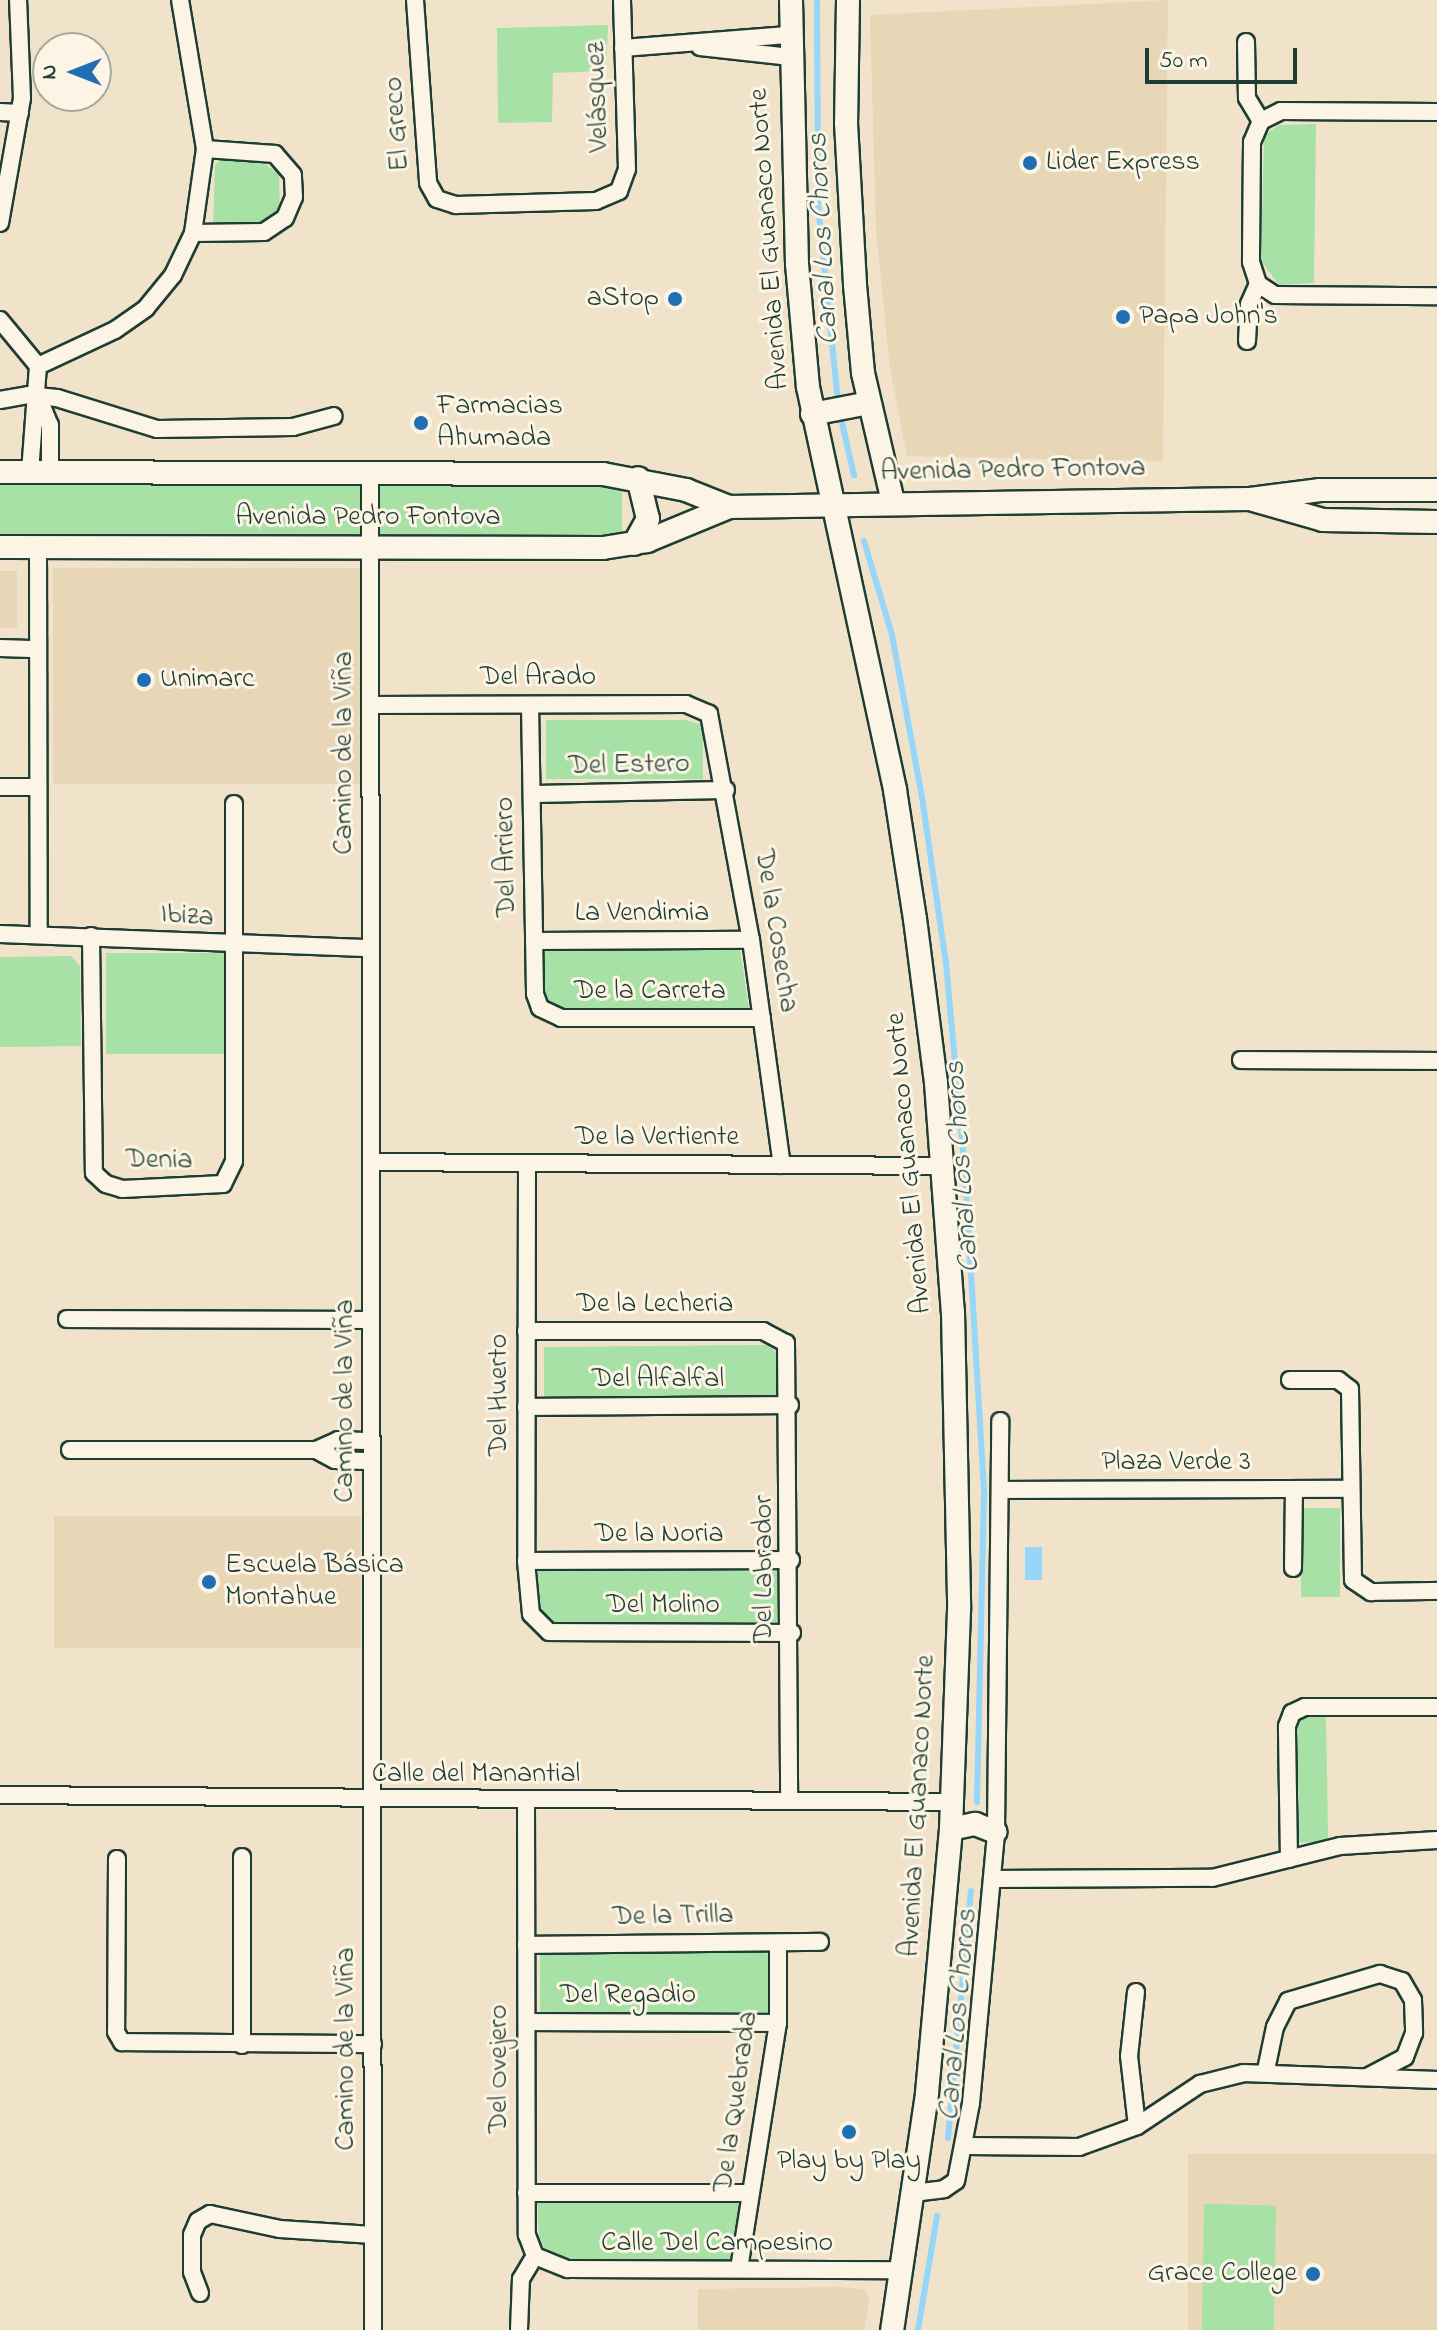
<!DOCTYPE html>
<meta charset="utf-8">
<style>
body{margin:0}
#map{position:relative;width:1437px;height:2330px;overflow:hidden;background:#f0e3ca;font-family:"Indie Flower",sans-serif}
div>[style]{position:absolute}
[style*='--x']{left:calc(var(--x)*1px);top:calc(var(--y)*1px);width:calc(var(--w)*1px);rotate:calc(var(--a)*1deg)}
.built>*{inset:0;background:#e7d7b7;transform-origin:0 0}
.green>*{inset:0;background:#a8e1a6;transform-origin:0 0}
.water>*{inset:0;background:#96d6f8;transform-origin:0 0}
.stream>*{height:6px;margin:-3px;padding:0 3px;transform-origin:3px;border-radius:3px;background:#96d6f8}
.roads{filter:drop-shadow(2px 0 #1f3d34) drop-shadow(-2px 0 #1f3d34) drop-shadow(0 2px #1f3d34) drop-shadow(0 -2px #1f3d34)}
.street>*{height:16px;margin:-8px;padding:0 8px;transform-origin:8px;border-radius:8px;background:#fcf5e5}
.secondary>*{height:22px;margin:-11px;padding:0 11px;transform-origin:11px;border-radius:11px;background:#fcf5e5}
.dots>*{width:22px;height:22px;translate:-50% -50%;box-sizing:border-box;border:4px solid #fcf5e5;border-radius:50%}
span{translate:-50% -50%;white-space:nowrap;text-align:center;line-height:1.15;-webkit-text-stroke:6px #fcf5e5;paint-order:stroke}
.street-label{font-size:28px;color:#1f3d34}
.poi-label{font-size:28px;color:#1f3d34}
.left{translate:0 -50%;text-align:left}
.right{translate:-100% -50%;text-align:right}
.water-label{font-size:30px;color:#375c5b;font-style:italic}
.north{position:absolute;left:32px;top:32px;width:80px;height:80px;box-sizing:border-box;background:#fcf5e5;border:2px solid #a4ab9e;border-radius:50%;rotate:270deg;font-size:22px;font-weight:700;line-height:32px;text-align:center;color:#1f3d34}
.north::after{content:'';display:block;margin:auto;width:28px;height:36px;background:#1f6fb2;clip-path:polygon(50% 0,100% 100%,50% 72%,0 100%)}
.scale{position:absolute;left:1145px;top:48px;width:152px;height:36px;box-sizing:border-box;border:4px solid #1f3d34;border-top:0;padding-left:10px;font-size:24px;line-height:28px;white-space:nowrap;color:#1f3d34;-webkit-text-stroke:6px #fcf5e5;paint-order:stroke}
</style>
<div id="map">
<div class="built">
<i style="clip-path:polygon(1168px 0,1163px 461px,907px 456px,890px 369px,876px 231px,870px 15px)"></i>
<i style="left:360px;top:568px;width:216px;height:307px;rotate:90deg"></i>
<i style="left:0;top:571px;width:17px;height:57px"></i>
<i style="left:54px;top:1516px;width:307px;height:132px"></i>
<i style="left:1437px;top:2154px;width:176px;height:249px;rotate:90deg"></i>
<i style="clip-path:polygon(841px 2287px,864px 2289px,870px 2298px,864px 2330px,698px 2330px,698px 2289px)"></i>
</div>
<div class="green">
<i style="clip-path:polygon(608px 25px,606px 71px,553px 73px,552px 122px,498px 123px,497px 28px)"></i>
<i style="clip-path:polygon(1316px 124px,1314px 283px,1279px 285px,1261px 261px,1264px 135px,1279px 125px)"></i>
<i style="clip-path:polygon(256px 159px,279px 173px,280px 212px,259px 226px,213px 227px,215px 165px,221px 159px)"></i>
<i style="left:0;top:485px;width:622px;height:56px"></i>
<i style="clip-path:polygon(546px 720px,685px 720px,703px 725px,703px 779px,546px 779px)"></i>
<i style="clip-path:polygon(541px 949px,740px 949px,749px 1009px,561px 1011px,548px 1005px,544px 995px)"></i>
<i style="left:106px;top:953px;width:122px;height:101px"></i>
<i style="clip-path:polygon(71px 956px,80px 966px,81px 1046px,0 1047px,0 957px)"></i>
<i style="clip-path:polygon(767px 1345px,780px 1355px,780px 1398px,544px 1399px,544px 1347px)"></i>
<i style="left:1301px;top:1508px;width:39px;height:89px"></i>
<i style="clip-path:polygon(783px 1569px,783px 1623px,550px 1624px,538px 1614px,538px 1570px)"></i>
<i style="left:1326px;top:1717px;width:125px;height:29px;rotate:89deg"></i>
<i style="clip-path:polygon(540px 1953px,765px 1953px,776px 1956px,770px 2014px,540px 2017px)"></i>
<i style="clip-path:polygon(537px 2199px,741px 2202px,732px 2262px,567px 2260px,547px 2251px,539px 2239px)"></i>
<i style="left:1204px;top:2204px;width:72px;height:126px;rotate:1deg"></i>
</div>
<div class="water">
<i style="left:1025px;top:1547px;width:17px;height:33px"></i>
</div>
<div class="stream">
<i style="--x:817;--y:0;--w:205;--a:89.7"></i>
<i style="--x:818;--y:205;--w:199;--a:84.2"></i>
<i style="--x:840;--y:414;--w:63;--a:77.1"></i>
<i style="--x:864;--y:541;--w:98;--a:73.4"></i>
<i style="--x:892;--y:635;--w:165;--a:79.5"></i>
<i style="--x:922;--y:797;--w:168;--a:81.8"></i>
<i style="--x:946;--y:963;--w:209;--a:84.8"></i>
<i style="--x:965;--y:1171;--w:324;--a:86.6"></i>
<i style="--x:984;--y:1494;--w:308;--a:91.3"></i>
<i style="--x:948;--y:2138;--w:248;--a:-84.7"></i>
<i style="--x:918;--y:2330;--w:116;--a:-80.5"></i>
</div>
<div class="roads">
<div class="street">
<i style="--x:415;--y:0;--w:183;--a:85.9"></i>
<i style="--x:428;--y:183;--w:18;--a:61"></i>
<i style="--x:437;--y:199;--w:20;--a:18"></i>
<i style="--x:456;--y:205;--w:140;--a:-1.6"></i>
<i style="--x:596;--y:201;--w:25;--a:-23"></i>
<i style="--x:619;--y:191;--w:23;--a:-70"></i>
<i style="--x:627;--y:169;--w:169;--a:-91.7"></i>
<i style="--x:1246;--y:42;--w:56;--a:89"></i>
<i style="--x:1247;--y:98;--w:27;--a:59"></i>
<i style="--x:700;--y:47;--w:91;--a:6.3"></i>
<i style="--x:623;--y:48;--w:168;--a:-4.5"></i>
<i style="--x:0;--y:112;--w:20;--a:3"></i>
<i style="--x:1437;--y:112;--w:156;--a:-179.6"></i>
<i style="--x:1281;--y:111;--w:22;--a:153"></i>
<i style="--x:1261;--y:121;--w:23;--a:113"></i>
<i style="--x:1252;--y:142;--w:120;--a:90.5"></i>
<i style="--x:1251;--y:262;--w:23;--a:72"></i>
<i style="--x:1258;--y:284;--w:20;--a:33"></i>
<i style="--x:1275;--y:295;--w:162;--a:0.4"></i>
<i style="--x:0;--y:223;--w:127;--a:-80"></i>
<i style="--x:22;--y:98;--w:98;--a:-92.3"></i>
<i style="--x:193;--y:233;--w:71;--a:-0.8"></i>
<i style="--x:264;--y:232;--w:25;--a:-34"></i>
<i style="--x:285;--y:218;--w:23;--a:-67"></i>
<i style="--x:294;--y:197;--w:22;--a:-93"></i>
<i style="--x:293;--y:175;--w:28;--a:-131"></i>
<i style="--x:275;--y:154;--w:70;--a:-175.9"></i>
<i style="--x:0;--y:320;--w:60;--a:50.4"></i>
<i style="--x:38;--y:366;--w:106;--a:94.3"></i>
<i style="--x:1247;--y:341;--w:37;--a:-87"></i>
<i style="--x:1249;--y:304;--w:22;--a:-66"></i>
<i style="--x:38;--y:366;--w:85;--a:-25.1"></i>
<i style="--x:115;--y:330;--w:38;--a:-35"></i>
<i style="--x:146;--y:308;--w:43;--a:-50.7"></i>
<i style="--x:173;--y:275;--w:47;--a:-64.5"></i>
<i style="--x:193;--y:233;--w:85;--a:-81.9"></i>
<i style="--x:205;--y:149;--w:151;--a:-99.5"></i>
<i style="--x:38;--y:396;--w:31;--a:68"></i>
<i style="--x:50;--y:425;--w:47;--a:90"></i>
<i style="--x:0;--y:400;--w:28;--a:-10"></i>
<i style="--x:28;--y:395;--w:29;--a:6"></i>
<i style="--x:57;--y:398;--w:105;--a:17.2"></i>
<i style="--x:157;--y:429;--w:136;--a:-0.8"></i>
<i style="--x:293;--y:427;--w:42;--a:-15"></i>
<i style="--x:370;--y:472;--w:1858;--a:89.91"></i>
<i style="--x:38;--y:547;--w:387;--a:89.9"></i>
<i style="--x:0;--y:648;--w:38;--a:2"></i>
<i style="--x:370;--y:705;--w:316;--a:-0.2"></i>
<i style="--x:686;--y:704;--w:25;--a:23"></i>
<i style="--x:709;--y:714;--w:230;--a:79.5"></i>
<i style="--x:751;--y:940;--w:227;--a:82.2"></i>
<i style="--x:530;--y:705;--w:289;--a:89"></i>
<i style="--x:535;--y:994;--w:15;--a:70"></i>
<i style="--x:540;--y:1008;--w:23;--a:25"></i>
<i style="--x:561;--y:1018;--w:201;--a:0"></i>
<i style="--x:0;--y:787;--w:38;--a:0"></i>
<i style="--x:532;--y:794;--w:194;--a:-1.2"></i>
<i style="--x:0;--y:934;--w:371;--a:2.2"></i>
<i style="--x:91;--y:936;--w:237;--a:89.3"></i>
<i style="--x:94;--y:1173;--w:16;--a:43"></i>
<i style="--x:106;--y:1184;--w:17;--a:17"></i>
<i style="--x:122;--y:1189;--w:101;--a:-2.8"></i>
<i style="--x:223;--y:1184;--w:25;--a:-64"></i>
<i style="--x:234;--y:1161;--w:357;--a:-90"></i>
<i style="--x:534;--y:941;--w:217;--a:-0.3"></i>
<i style="--x:1241;--y:1060;--w:196;--a:0.3"></i>
<i style="--x:371;--y:1162;--w:572;--a:0.4"></i>
<i style="--x:527;--y:1163;--w:398;--a:90.1"></i>
<i style="--x:526;--y:1561;--w:53;--a:84.6"></i>
<i style="--x:531;--y:1614;--w:25;--a:45"></i>
<i style="--x:549;--y:1632;--w:243;--a:0.2"></i>
<i style="--x:67;--y:1319;--w:304;--a:0.2"></i>
<i style="--x:526;--y:1331;--w:237;--a:0"></i>
<i style="--x:763;--y:1331;--w:26;--a:28"></i>
<i style="--x:786;--y:1343;--w:458;--a:89.6"></i>
<i style="--x:1290;--y:1380;--w:48;--a:0"></i>
<i style="--x:1338;--y:1380;--w:15;--a:37"></i>
<i style="--x:1350;--y:1389;--w:191;--a:89.1"></i>
<i style="--x:1353;--y:1580;--w:22;--a:34"></i>
<i style="--x:1371;--y:1592;--w:66;--a:-0.9"></i>
<i style="--x:526;--y:1407;--w:264;--a:-0.4"></i>
<i style="--x:70;--y:1450;--w:246;--a:0"></i>
<i style="--x:316;--y:1450;--w:21;--a:28"></i>
<i style="--x:335;--y:1460;--w:37;--a:2"></i>
<i style="--x:316;--y:1450;--w:24;--a:-24"></i>
<i style="--x:338;--y:1440;--w:34;--a:2"></i>
<i style="--x:1001;--y:1490;--w:349;--a:-0.2"></i>
<i style="--x:526;--y:1561;--w:265;--a:-0.2"></i>
<i style="--x:1293;--y:1568;--w:79;--a:-89.3"></i>
<i style="--x:0;--y:1795;--w:952;--a:0.42"></i>
<i style="--x:526;--y:1802;--w:433;--a:89.9"></i>
<i style="--x:527;--y:2235;--w:22;--a:69"></i>
<i style="--x:535;--y:2256;--w:35;--a:22"></i>
<i style="--x:568;--y:2269;--w:334;--a:0.2"></i>
<i style="--x:117;--y:1859;--w:173;--a:90.3"></i>
<i style="--x:116;--y:2032;--w:12;--a:59"></i>
<i style="--x:122;--y:2042;--w:251;--a:0.5"></i>
<i style="--x:1289;--y:1859;--w:133;--a:-90.9"></i>
<i style="--x:1287;--y:1726;--w:14;--a:-69"></i>
<i style="--x:1292;--y:1713;--w:14;--a:-25"></i>
<i style="--x:1305;--y:1707;--w:132;--a:0"></i>
<i style="--x:992;--y:1879;--w:220;--a:-0.3"></i>
<i style="--x:1212;--y:1878;--w:132;--a:-14"></i>
<i style="--x:1340;--y:1846;--w:97;--a:-3.5"></i>
<i style="--x:526;--y:1945;--w:294;--a:-0.6"></i>
<i style="--x:1136;--y:1992;--w:64;--a:96.2"></i>
<i style="--x:1129;--y:2056;--w:70;--a:83.5"></i>
<i style="--x:527;--y:2022;--w:251;--a:0.2"></i>
<i style="--x:242;--y:2045;--w:188;--a:-90"></i>
<i style="--x:1266;--y:2070;--w:44;--a:-78.2"></i>
<i style="--x:1275;--y:2027;--w:29;--a:-63"></i>
<i style="--x:1288;--y:2001;--w:96;--a:-16.4"></i>
<i style="--x:1380;--y:1974;--w:23;--a:18"></i>
<i style="--x:1402;--y:1981;--w:22;--a:60"></i>
<i style="--x:1413;--y:2000;--w:33;--a:88"></i>
<i style="--x:1414;--y:2033;--w:26;--a:111"></i>
<i style="--x:1405;--y:2057;--w:43;--a:152.2"></i>
<i style="--x:966;--y:2146;--w:113;--a:0.5"></i>
<i style="--x:1079;--y:2147;--w:62;--a:-19.9"></i>
<i style="--x:1137;--y:2126;--w:76;--a:-33.7"></i>
<i style="--x:1200;--y:2084;--w:45;--a:-14"></i>
<i style="--x:1244;--y:2073;--w:193;--a:2.1"></i>
<i style="--x:526;--y:2193;--w:224;--a:0"></i>
<i style="--x:913;--y:2193;--w:31;--a:-7"></i>
<i style="--x:944;--y:2189;--w:14;--a:-34"></i>
<i style="--x:956;--y:2181;--w:79;--a:-79.1"></i>
<i style="--x:971;--y:2103;--w:272;--a:-84.7"></i>
<i style="--x:996;--y:1832;--w:411;--a:-89.4"></i>
<i style="--x:739;--y:2269;--w:249;--a:-81"></i>
<i style="--x:778;--y:2023;--w:80;--a:-90"></i>
<i style="--x:200;--y:2293;--w:22;--a:-111"></i>
<i style="--x:192;--y:2272;--w:37;--a:-90"></i>
<i style="--x:192;--y:2235;--w:15;--a:-67"></i>
<i style="--x:198;--y:2221;--w:14;--a:-30"></i>
<i style="--x:210;--y:2214;--w:72;--a:12.1"></i>
<i style="--x:280;--y:2229;--w:93;--a:3.7"></i>
<i style="--x:519;--y:2330;--w:51;--a:-87.8"></i>
<i style="--x:521;--y:2279;--w:27;--a:-59"></i>
</div>
<div class="secondary">
<i style="--x:791;--y:0;--w:264;--a:88.7"></i>
<i style="--x:797;--y:264;--w:123;--a:84.9"></i>
<i style="--x:808;--y:387;--w:412;--a:77.8"></i>
<i style="--x:895;--y:790;--w:131;--a:81.2"></i>
<i style="--x:915;--y:919;--w:165;--a:82.7"></i>
<i style="--x:936;--y:1083;--w:230;--a:85.8"></i>
<i style="--x:953;--y:1312;--w:298;--a:88.8"></i>
<i style="--x:959;--y:1610;--w:219;--a:92.1"></i>
<i style="--x:951;--y:1829;--w:266;--a:95.2"></i>
<i style="--x:927;--y:2094;--w:239;--a:98.4"></i>
<i style="--x:848;--y:0;--w:123;--a:90.9"></i>
<i style="--x:846;--y:123;--w:162;--a:86.8"></i>
<i style="--x:855;--y:285;--w:88;--a:84.8"></i>
<i style="--x:863;--y:373;--w:132;--a:76.9"></i>
<i style="--x:812;--y:414;--w:58;--a:-10.9"></i>
<i style="--x:0;--y:472;--w:603;--a:0.19"></i>
<i style="--x:603;--y:474;--w:85;--a:10.9"></i>
<i style="--x:686;--y:490;--w:46;--a:21.6"></i>
<i style="--x:1253;--y:500;--w:73;--a:15.9"></i>
<i style="--x:1323;--y:520;--w:114;--a:1"></i>
<i style="--x:634;--y:544;--w:29;--a:-61"></i>
<i style="--x:648;--y:519;--w:42;--a:-103.7"></i>
<i style="--x:0;--y:547;--w:603;--a:0.1"></i>
<i style="--x:603;--y:548;--w:45;--a:-9"></i>
<i style="--x:647;--y:541;--w:89;--a:-22.5"></i>
<i style="--x:729;--y:507;--w:521;--a:-0.88"></i>
<i style="--x:1250;--y:499;--w:71;--a:-7.3"></i>
<i style="--x:1320;--y:490;--w:117;--a:0"></i>
<i style="--x:951;--y:1829;--w:25;--a:-12"></i>
<i style="--x:975;--y:1824;--w:22;--a:21"></i>
</div>
</div>
<div class="dots">
<i style="left:1030px;top:163px;background:#1f6fb2"></i>
<i style="left:675px;top:299px;background:#1f6fb2"></i>
<i style="left:1123px;top:317px;background:#1f6fb2"></i>
<i style="left:421px;top:423px;background:#1f6fb2"></i>
<i style="left:144px;top:680px;background:#1f6fb2"></i>
<i style="left:209px;top:1582px;background:#1f6fb2"></i>
<i style="left:849px;top:2132px;background:#1f6fb2"></i>
<i style="left:1313px;top:2274px;background:#1f6fb2"></i>
</div>
<div class="street-label">
<span style="left:599px;top:97px;rotate:-92deg">Velásquez</span>
<span style="left:398px;top:124px;rotate:-94deg">El Greco</span>
<span style="left:770px;top:239px;rotate:-94deg">Avenida El Guanaco Norte</span>
<span style="left:1013px;top:471px;rotate:-1deg">Avenida Pedro Fontova</span>
<span style="left:368px;top:518px">Avenida Pedro Fontova</span>
<span style="left:538px;top:678px">Del Arado</span>
<span style="left:345px;top:753px;rotate:-90deg">Camino de la Viña</span>
<span style="left:629px;top:766px;rotate:-1deg">Del Estero</span>
<span style="left:507px;top:857px;rotate:-91deg">Del Arriero</span>
<span style="left:642px;top:914px">La Vendimia</span>
<span style="left:187px;top:917px;rotate:4deg">Ibiza</span>
<span style="left:775px;top:931px;rotate:81deg">De la Cosecha</span>
<span style="left:650px;top:992px">De la Carreta</span>
<span style="left:657px;top:1138px">De la Vertiente</span>
<span style="left:159px;top:1161px;rotate:1deg">Denia</span>
<span style="left:910px;top:1163px;rotate:-95deg">Avenida El Guanaco Norte</span>
<span style="left:655px;top:1305px">De la Lecheria</span>
<span style="left:658px;top:1380px">Del Alfalfal</span>
<span style="left:500px;top:1395px;rotate:-90deg">Del Huerto</span>
<span style="left:346px;top:1401px;rotate:-90deg">Camino de la Viña</span>
<span style="left:1176px;top:1463px">Plaza Verde 3</span>
<span style="left:659px;top:1535px">De la Noria</span>
<span style="left:765px;top:1569px;rotate:-90deg">Del Labrador</span>
<span style="left:663px;top:1606px">Del Molino</span>
<span style="left:476px;top:1775px">Calle del Manantial</span>
<span style="left:919px;top:1806px;rotate:-87deg">Avenida El Guanaco Norte</span>
<span style="left:673px;top:1917px;rotate:-1deg">De la Trilla</span>
<span style="left:628px;top:1996px">Del Regadio</span>
<span style="left:347px;top:2049px;rotate:-90deg">Camino de la Viña</span>
<span style="left:500px;top:2069px;rotate:-90deg">Del Ovejero</span>
<span style="left:737px;top:2102px;rotate:-82deg">De la Quebrada</span>
<span style="left:717px;top:2244px">Calle Del Campesino</span>
</div>
<div class="poi-label">
<span class="left" style="left:1046px;top:163px">Lider Express</span>
<span class="right" style="left:659px;top:299px">aStop</span>
<span class="left" style="left:1139px;top:317px">Papa John's</span>
<span class="left" style="left:437px;top:423px">Farmacias<br>Ahumada</span>
<span class="left" style="left:160px;top:680px">Unimarc</span>
<span class="left" style="left:225px;top:1582px">Escuela Básica<br>Montahue</span>
<span style="left:849px;top:2162px">Play by Play</span>
<span class="right" style="left:1297px;top:2274px">Grace College</span>
</div>
<div class="water-label">
<span style="left:824px;top:239px;rotate:-93deg">Canal Los Choros</span>
<span style="left:963px;top:1167px;rotate:-94deg">Canal Los Choros</span>
<span style="left:959px;top:2015px;rotate:-85deg">Canal Los Choros</span>
</div>
<div class="north">N</div>
<div class="scale">50 m</div>
</div>
